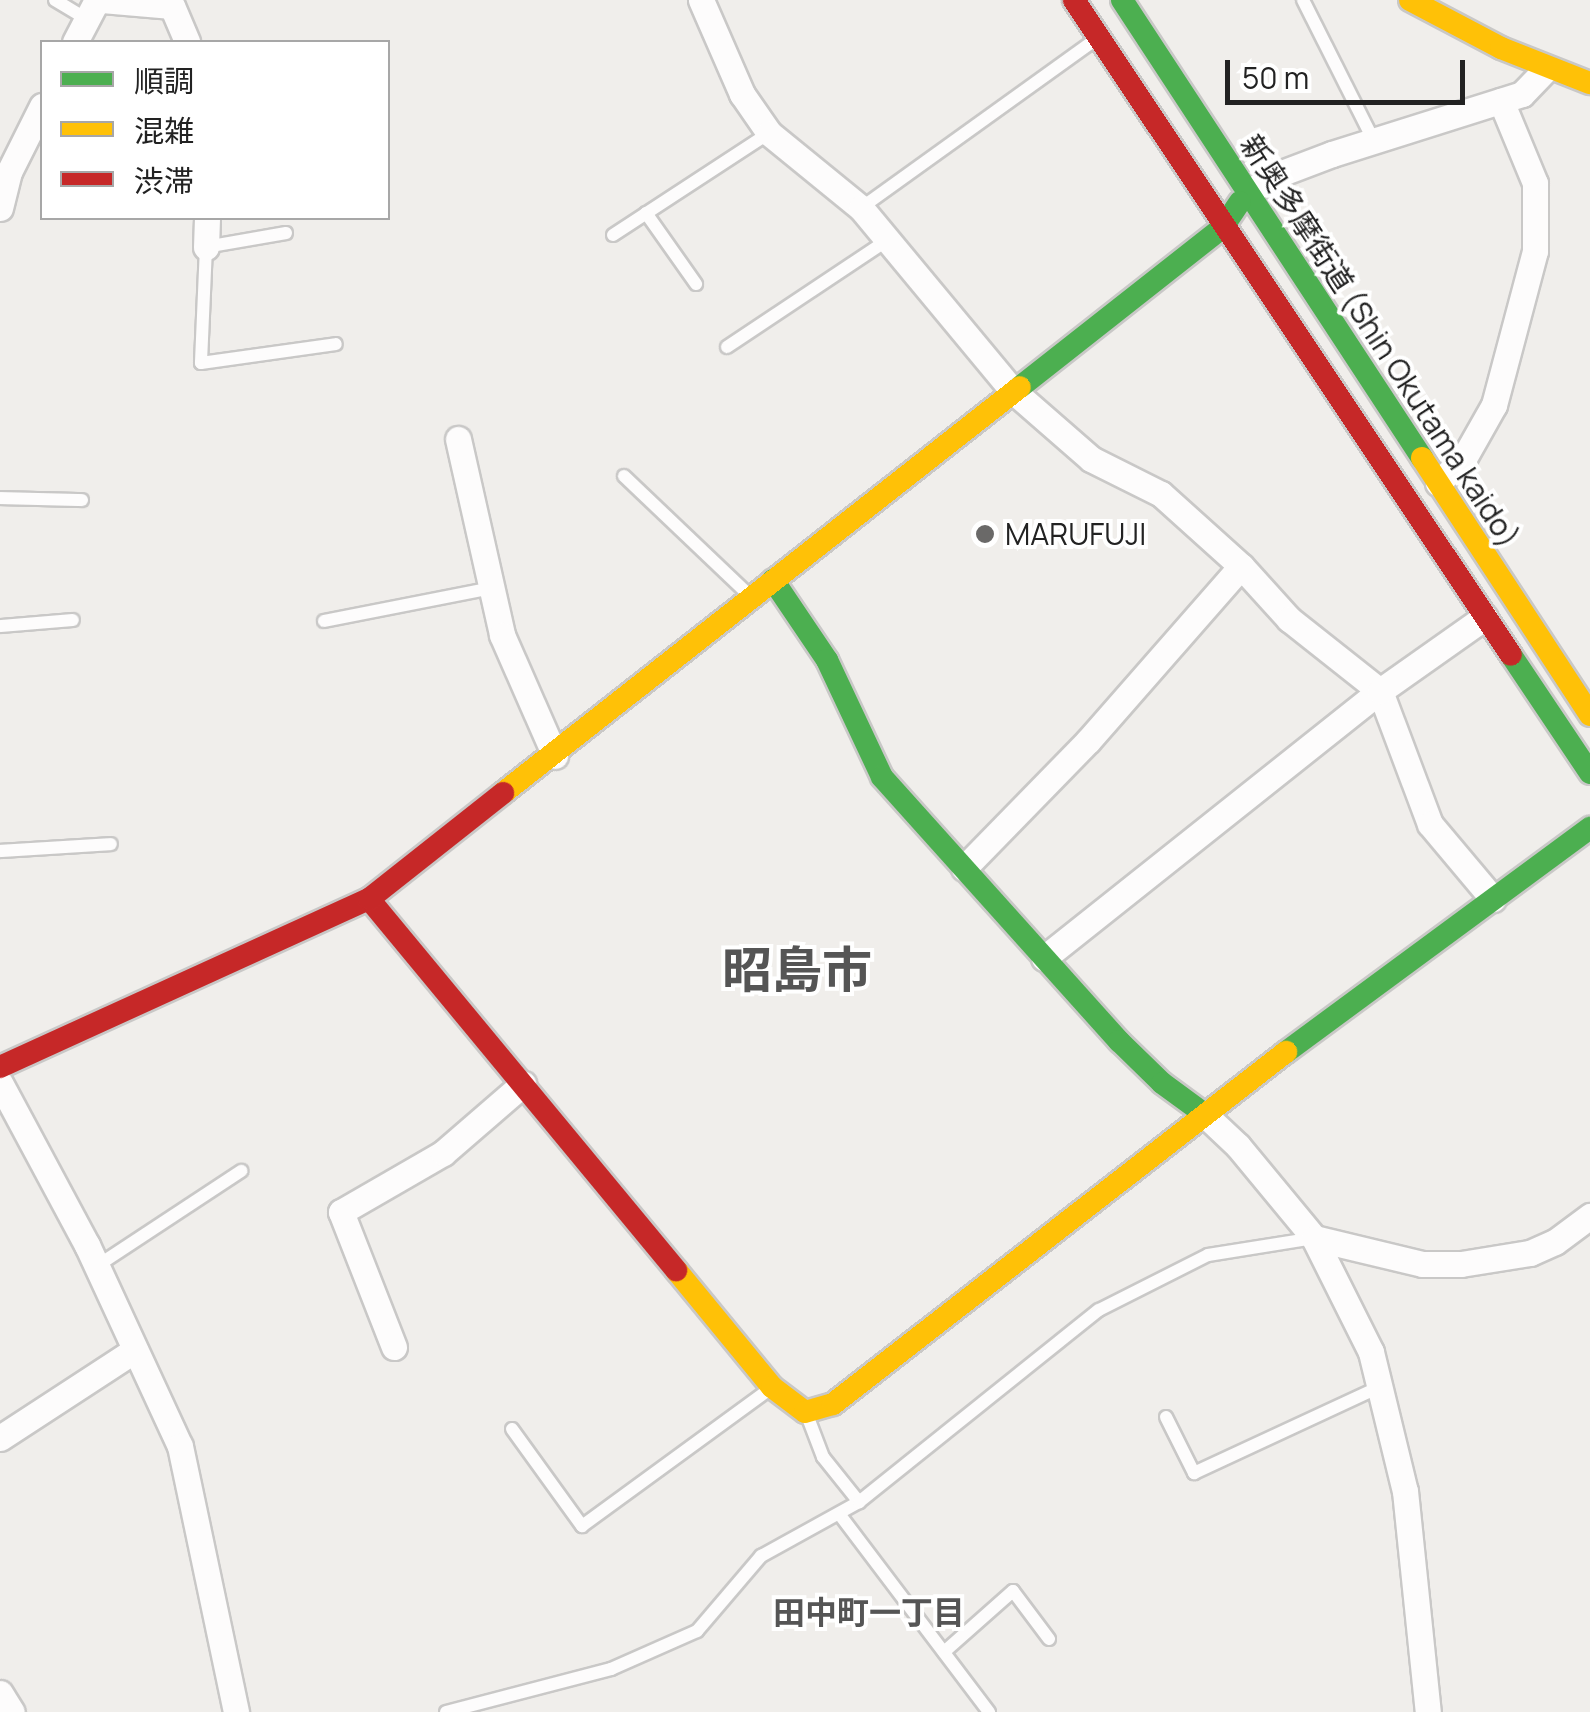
<!DOCTYPE html>
<meta charset="utf-8">
<style>
body{margin:0}
#map{position:relative;width:1590px;height:1712px;overflow:hidden;background:#f0eeeb;font-family:Manrope,"Noto Sans JP",sans-serif}
div>[style]{position:absolute}
[style*='--x']{left:calc(var(--x)*1px);top:calc(var(--y)*1px);width:calc(var(--w)*1px);rotate:calc(var(--a)*1deg)}
.roads{filter:drop-shadow(2px 0 #c9c8c7) drop-shadow(-2px 0 #c9c8c7) drop-shadow(0 2px #c9c8c7) drop-shadow(0 -2px #c9c8c7)}
.lane>*{height:12px;margin:-6px;padding:0 6px;transform-origin:6px;border-radius:6px;background:#fdfcfc}
.street>*{height:25px;margin:-12.5px;padding:0 12.5px;transform-origin:12.5px;border-radius:12.5px;background:#fdfcfc}
.fast>*{height:22px;margin:-11px;padding:0 11px;transform-origin:11px;border-radius:11px;background:#4caf50}
.slow>*{height:22px;margin:-11px;padding:0 11px;transform-origin:11px;border-radius:11px;background:#ffc107}
.jam>*{height:22px;margin:-11px;padding:0 11px;transform-origin:11px;border-radius:11px;background:#c62828}
.dots>*{width:28px;height:28px;translate:-50% -50%;box-sizing:border-box;border:5px solid #fff;border-radius:50%}
span{translate:-50% -50%;white-space:nowrap;text-align:center;line-height:1.15;-webkit-text-stroke:8px #fff;paint-order:stroke}
.street-label{font-size:30px;color:#222}
.poi-label{font-size:30px;color:#222}
.left{translate:0 -50%;text-align:left}
.neighbourhood-label{font-size:32px;color:#555;font-weight:700}
.town-label{font-size:50px;color:#555;font-weight:700}
.legend{position:absolute;left:40px;top:40px;width:350px;height:180px;box-sizing:border-box;background:#fff;border:2px solid #a7a7a7;margin:0;padding:12px 18px;list-style:none;font-size:30px;color:#222}
.legend li{display:flex;align-items:center;gap:20px;height:50px}
.legend b{width:50px;border:2px solid #a7a7a7}
.scale{position:absolute;left:1225px;top:60px;width:240px;height:45px;box-sizing:border-box;border:5px solid #222;border-top:0;padding-left:12px;font-size:30px;line-height:35px;white-space:nowrap;color:#222;-webkit-text-stroke:8px #fff;paint-order:stroke}
</style>
<div id="map">
<div class="roads">
<div class="lane">
<i style="--x:55;--y:0;--w:37;--a:31"></i>
<i style="--x:1303;--y:0;--w:158;--a:63.3"></i>
<i style="--x:861;--y:208;--w:289;--a:-35.7"></i>
<i style="--x:646;--y:213;--w:87;--a:54.8"></i>
<i style="--x:286;--y:233;--w:81;--a:170.1"></i>
<i style="--x:206;--y:247;--w:116;--a:92.5"></i>
<i style="--x:201;--y:363;--w:136;--a:-8"></i>
<i style="--x:613;--y:235;--w:186;--a:-33.2"></i>
<i style="--x:727;--y:347;--w:191;--a:-33.7"></i>
<i style="--x:624;--y:476;--w:173;--a:43.6"></i>
<i style="--x:0;--y:498;--w:82;--a:1.4"></i>
<i style="--x:324;--y:621;--w:171;--a:-11.1"></i>
<i style="--x:0;--y:626;--w:73;--a:-4.7"></i>
<i style="--x:0;--y:851;--w:111;--a:-3.6"></i>
<i style="--x:97;--y:1266;--w:173;--a:-33.4"></i>
<i style="--x:807;--y:1415;--w:45;--a:69.1"></i>
<i style="--x:823;--y:1457;--w:58;--a:51.3"></i>
<i style="--x:1166;--y:1417;--w:63;--a:63.4"></i>
<i style="--x:1194;--y:1473;--w:204;--a:-24.9"></i>
<i style="--x:512;--y:1429;--w:120;--a:54.2"></i>
<i style="--x:582;--y:1526;--w:233;--a:-36.1"></i>
<i style="--x:840;--y:1515;--w:247;--a:52.9"></i>
<i style="--x:944;--y:1652;--w:92;--a:-41.5"></i>
<i style="--x:1013;--y:1591;--w:60;--a:53.1"></i>
<i style="--x:446;--y:1712;--w:171;--a:-14.6"></i>
<i style="--x:611;--y:1669;--w:94;--a:-23.8"></i>
<i style="--x:697;--y:1631;--w:99;--a:-49.5"></i>
<i style="--x:761;--y:1556;--w:112;--a:-28.9"></i>
<i style="--x:859;--y:1502;--w:307;--a:-38.7"></i>
<i style="--x:1099;--y:1310;--w:122;--a:-26.8"></i>
<i style="--x:1208;--y:1255;--w:107;--a:-9.1"></i>
</div>
<div class="street">
<i style="--x:102;--y:0;--w:70;--a:4.9"></i>
<i style="--x:172;--y:6;--w:39;--a:67"></i>
<i style="--x:701;--y:0;--w:103;--a:66.4"></i>
<i style="--x:742;--y:94;--w:47;--a:55.3"></i>
<i style="--x:769;--y:133;--w:119;--a:39.2"></i>
<i style="--x:861;--y:208;--w:236;--a:50.3"></i>
<i style="--x:1012;--y:390;--w:105;--a:41.1"></i>
<i style="--x:1091;--y:459;--w:78;--a:26.6"></i>
<i style="--x:1161;--y:494;--w:108;--a:42"></i>
<i style="--x:1241;--y:566;--w:72;--a:47.8"></i>
<i style="--x:1289;--y:619;--w:116;--a:38.4"></i>
<i style="--x:1380;--y:691;--w:142;--a:69.4"></i>
<i style="--x:1430;--y:824;--w:98;--a:50"></i>
<i style="--x:75;--y:42;--w:47;--a:-62.4"></i>
<i style="--x:1246;--y:194;--w:33;--a:-33"></i>
<i style="--x:1274;--y:176;--w:62;--a:-20.8"></i>
<i style="--x:1332;--y:154;--w:199;--a:-17.5"></i>
<i style="--x:1522;--y:94;--w:35;--a:-46"></i>
<i style="--x:0;--y:208;--w:37;--a:-76"></i>
<i style="--x:9;--y:172;--w:74;--a:-63.4"></i>
<i style="--x:206;--y:247;--w:29;--a:-88"></i>
<i style="--x:458;--y:439;--w:201;--a:77.3"></i>
<i style="--x:502;--y:635;--w:132;--a:66.3"></i>
<i style="--x:1438;--y:483;--w:36;--a:-44"></i>
<i style="--x:1464;--y:458;--w:61;--a:-60.5"></i>
<i style="--x:1494;--y:405;--w:159;--a:-75.1"></i>
<i style="--x:1535;--y:251;--w:68;--a:-90"></i>
<i style="--x:1535;--y:183;--w:89;--a:-112.5"></i>
<i style="--x:964;--y:868;--w:177;--a:-45.7"></i>
<i style="--x:1088;--y:741;--w:232;--a:-48.8"></i>
<i style="--x:1044;--y:958;--w:429;--a:-38.5"></i>
<i style="--x:1380;--y:691;--w:128;--a:-35.2"></i>
<i style="--x:0;--y:1083;--w:184;--a:61.8"></i>
<i style="--x:87;--y:1245;--w:221;--a:65.2"></i>
<i style="--x:180;--y:1446;--w:272;--a:78.1"></i>
<i style="--x:1203;--y:1113;--w:48;--a:43.3"></i>
<i style="--x:1238;--y:1146;--w:119;--a:50.4"></i>
<i style="--x:1314;--y:1238;--w:127;--a:63.4"></i>
<i style="--x:1371;--y:1352;--w:143;--a:76.3"></i>
<i style="--x:1405;--y:1491;--w:222;--a:84.1"></i>
<i style="--x:1314;--y:1238;--w:111;--a:13.5"></i>
<i style="--x:1422;--y:1264;--w:39;--a:0"></i>
<i style="--x:1461;--y:1264;--w:70;--a:-9.1"></i>
<i style="--x:1530;--y:1253;--w:27;--a:-24"></i>
<i style="--x:1555;--y:1242;--w:44;--a:-36.6"></i>
<i style="--x:394;--y:1347;--w:145;--a:-111.4"></i>
<i style="--x:341;--y:1212;--w:118;--a:-30"></i>
<i style="--x:443;--y:1153;--w:106;--a:-40.8"></i>
<i style="--x:0;--y:1438;--w:161;--a:-33.1"></i>
<i style="--x:0;--y:1693;--w:22;--a:58"></i>
</div>
<div class="fast">
<i style="--x:1122;--y:0;--w:548;--a:56.77"></i>
<i style="--x:1020;--y:387;--w:258;--a:-38.2"></i>
<i style="--x:1223;--y:227;--w:30;--a:-56"></i>
<i style="--x:773;--y:580;--w:97;--a:56"></i>
<i style="--x:827;--y:660;--w:129;--a:64.8"></i>
<i style="--x:882;--y:777;--w:355;--a:48.1"></i>
<i style="--x:1119;--y:1041;--w:60;--a:44.3"></i>
<i style="--x:1162;--y:1083;--w:51;--a:36.2"></i>
<i style="--x:1511;--y:655;--w:142;--a:56.2"></i>
<i style="--x:1286;--y:1052;--w:378;--a:-36.4"></i>
</div>
<div class="slow">
<i style="--x:1410;--y:0;--w:103;--a:27.8"></i>
<i style="--x:1501;--y:48;--w:96;--a:21.5"></i>
<i style="--x:1422;--y:458;--w:307;--a:56.8"></i>
<i style="--x:503;--y:793;--w:657;--a:-38.14"></i>
<i style="--x:676;--y:1270;--w:151;--a:50.6"></i>
<i style="--x:772;--y:1387;--w:41;--a:37.1"></i>
<i style="--x:805;--y:1412;--w:29;--a:-16"></i>
<i style="--x:833;--y:1404;--w:574;--a:-37.85"></i>
</div>
<div class="jam">
<i style="--x:1074;--y:0;--w:787;--a:56.29"></i>
<i style="--x:369;--y:899;--w:482;--a:50.4"></i>
<i style="--x:0;--y:1067;--w:405;--a:-24.5"></i>
<i style="--x:369;--y:899;--w:171;--a:-38.3"></i>
</div>
</div>
<div class="dots">
<i style="left:985px;top:534px;background:#6a6968"></i>
</div>
<div class="street-label">
<span style="left:1380px;top:341px;rotate:57deg">新奥多摩街道 (Shin Okutama kaido)</span>
</div>
<div class="poi-label">
<span class="left" style="left:1005px;top:534px">MARUFUJI</span>
</div>
<div class="neighbourhood-label">
<span style="left:869px;top:1612px">田中町一丁目</span>
</div>
<div class="town-label">
<span style="left:797px;top:970px">昭島市</span>
</div>
<ul class="legend">
<li><b style="height:12px;background:#4caf50"></b>順調</li>
<li><b style="height:12px;background:#ffc107"></b>混雑</li>
<li><b style="height:12px;background:#c62828"></b>渋滞</li>
</ul>
<div class="scale">50 m</div>
</div>
